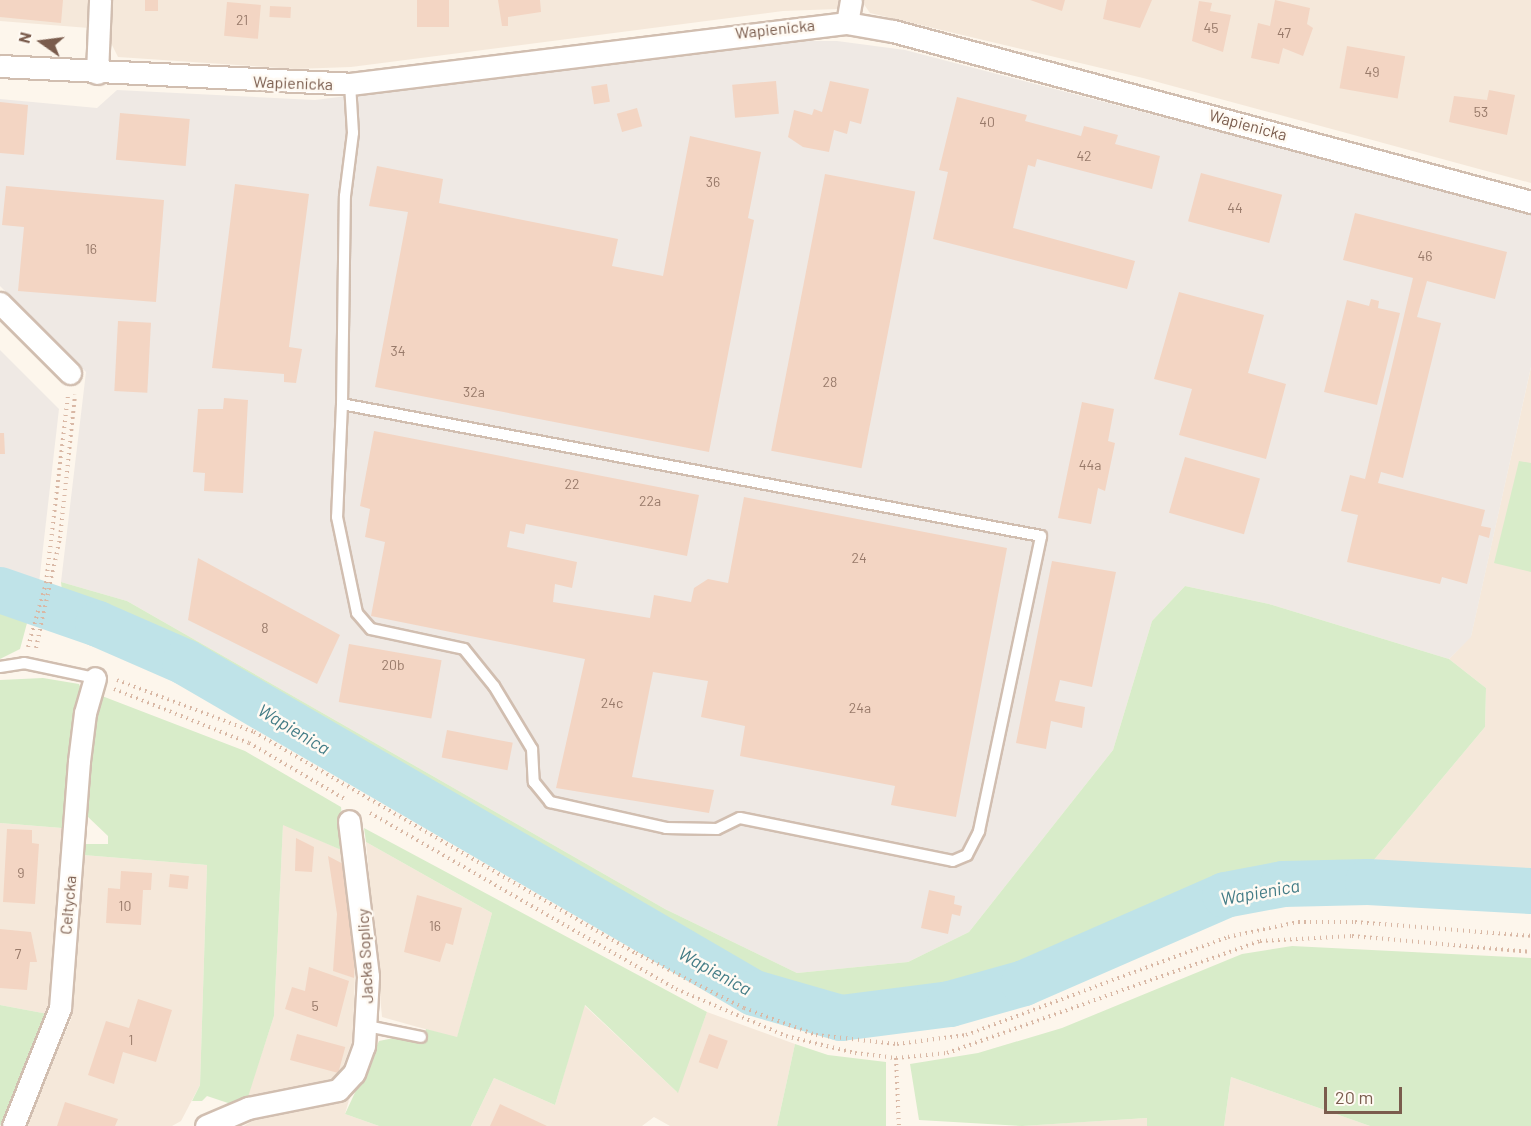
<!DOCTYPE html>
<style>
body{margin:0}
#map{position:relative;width:1531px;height:1126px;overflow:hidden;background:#fdf6ec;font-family:Barlow,sans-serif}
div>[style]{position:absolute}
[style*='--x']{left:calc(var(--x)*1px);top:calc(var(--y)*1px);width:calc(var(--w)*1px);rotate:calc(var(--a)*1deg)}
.residential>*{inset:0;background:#f5e8da}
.industrial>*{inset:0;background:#efe9e4}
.green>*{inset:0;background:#d8ecc9}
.river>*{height:46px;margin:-23px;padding:0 23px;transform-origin:23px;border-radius:23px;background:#bfe3e8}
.building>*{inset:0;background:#f3d5c3;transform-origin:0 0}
.path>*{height:4px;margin-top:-2px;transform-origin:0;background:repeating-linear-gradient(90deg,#d9b8a5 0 1.5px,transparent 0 6px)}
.roads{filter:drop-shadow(2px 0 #d1beb0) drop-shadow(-2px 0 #d1beb0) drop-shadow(0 2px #d1beb0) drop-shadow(0 -2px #d1beb0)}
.lane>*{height:10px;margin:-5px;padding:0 5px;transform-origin:5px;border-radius:5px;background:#fff}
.street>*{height:21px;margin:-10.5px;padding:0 10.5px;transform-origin:10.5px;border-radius:10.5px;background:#fff}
span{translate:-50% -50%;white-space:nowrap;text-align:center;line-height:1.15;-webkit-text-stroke:5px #fffaf3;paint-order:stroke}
.number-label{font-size:14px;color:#987a6a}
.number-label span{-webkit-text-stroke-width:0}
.street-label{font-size:16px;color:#7a5c4d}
.water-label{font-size:18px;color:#437c86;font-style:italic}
.north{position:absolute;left:12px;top:12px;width:60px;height:60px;-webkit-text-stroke:4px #fffaf3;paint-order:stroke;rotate:284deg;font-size:16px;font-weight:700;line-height:24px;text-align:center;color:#7a5c4d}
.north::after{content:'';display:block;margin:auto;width:21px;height:27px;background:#7a5c4d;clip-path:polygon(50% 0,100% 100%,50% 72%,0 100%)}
.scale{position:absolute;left:1324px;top:1087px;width:78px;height:27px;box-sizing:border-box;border:3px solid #7a5c4d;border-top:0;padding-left:8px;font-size:18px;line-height:21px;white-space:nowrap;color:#7a5c4d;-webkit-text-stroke:4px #fffaf3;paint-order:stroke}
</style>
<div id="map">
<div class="residential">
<i style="clip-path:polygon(0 0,91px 0,89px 28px,0 21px)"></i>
<i style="clip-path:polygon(110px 0,842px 0,837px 9px,783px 11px,351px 67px,295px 69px,118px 57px,108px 37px)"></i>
<i style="clip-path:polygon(861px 0,1531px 0,1531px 183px,1143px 78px,870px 13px)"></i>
<i style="clip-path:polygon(1531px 367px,1531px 879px,1368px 867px,1485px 727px,1486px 688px,1449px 659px,1471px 636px)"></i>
<i style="clip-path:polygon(0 823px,62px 828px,48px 1014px,0 1005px)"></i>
<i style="clip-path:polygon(283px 824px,346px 852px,356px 938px,353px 1039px,339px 1077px,247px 1098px,274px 1016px)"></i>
<i style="clip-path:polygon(366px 842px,492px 913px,457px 1038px,382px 1017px)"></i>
<i style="clip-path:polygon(83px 855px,207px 865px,200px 1085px,181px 1121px,172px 1126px,25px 1126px,71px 1019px)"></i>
<i style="clip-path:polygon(584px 1005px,677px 1092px,707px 1012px,795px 1044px,777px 1126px,670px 1126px,654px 1117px,642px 1126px,471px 1126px,494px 1078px,555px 1105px)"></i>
<i style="clip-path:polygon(1231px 1077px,1370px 1126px,1224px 1126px)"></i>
<i style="clip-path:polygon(349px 1100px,345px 1114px,379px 1126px,244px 1126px,256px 1119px)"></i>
<i style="clip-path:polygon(1148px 1118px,1147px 1126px,1022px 1126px,1067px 1123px)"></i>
</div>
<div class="industrial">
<i style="clip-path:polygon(786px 41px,837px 41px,905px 50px,1531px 213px,1531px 367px,1471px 637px,1449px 659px,1269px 604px,1185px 586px,1152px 621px,1113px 750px,969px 932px,908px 962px,797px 973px,665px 909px,127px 601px,61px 582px,86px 372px,0 286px,0 99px,97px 108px,117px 90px,315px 100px)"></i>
<i style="clip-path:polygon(0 350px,59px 409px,39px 583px,0 576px)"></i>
</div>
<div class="green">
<i style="clip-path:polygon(1519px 461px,1531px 463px,1531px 572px,1494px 563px)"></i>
<i style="clip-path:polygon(61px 582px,127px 601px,665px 909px,797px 973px,908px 962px,969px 932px,1113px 750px,1152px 621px,1185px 586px,1269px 604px,1449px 659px,1486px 688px,1485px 727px,1368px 867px,1287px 868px,1206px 882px,1021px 969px,949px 995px,890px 1007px,842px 1006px,796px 999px,741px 973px,186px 655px,63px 601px)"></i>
<i style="clip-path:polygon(0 600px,30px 612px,20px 649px,0 659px)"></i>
<i style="clip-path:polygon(43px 678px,79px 684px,83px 693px,62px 833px,62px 828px,0 823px,0 680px)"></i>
<i style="clip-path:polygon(102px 696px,245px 751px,341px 807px,346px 852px,283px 825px,274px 1016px,248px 1097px,305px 1085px,305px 1090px,234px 1105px,207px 1096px,202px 1101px,192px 1101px,200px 1085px,207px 865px,83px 855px,84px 844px,108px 844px,108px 836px,87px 816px,85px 801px,94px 706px)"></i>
<i style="clip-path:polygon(364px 828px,707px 1012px,678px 1093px,585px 1005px,555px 1105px,494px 1078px,471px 1126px,379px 1126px,345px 1114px,379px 1041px,394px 1038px,422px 1044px,426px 1029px,457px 1037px,492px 913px,366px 842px)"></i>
<i style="clip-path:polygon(1292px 946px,1531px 958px,1531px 1126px,1370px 1126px,1231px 1077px,1224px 1126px,1147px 1126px,1147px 1118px,1022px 1126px,919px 1120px,910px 1064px,978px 1053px,1062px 1028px,1242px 954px)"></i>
<i style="clip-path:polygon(53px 954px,57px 954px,53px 1006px,0 1126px,0 1005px,48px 1014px)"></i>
<i style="clip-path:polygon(795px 1044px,828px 1055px,886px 1062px,886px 1126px,777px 1126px)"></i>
</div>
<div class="river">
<i style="--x:0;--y:590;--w:104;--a:19.1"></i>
<i style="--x:98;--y:624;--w:95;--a:23.6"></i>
<i style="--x:185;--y:662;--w:658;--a:30.19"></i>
<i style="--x:754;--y:993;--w:91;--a:16"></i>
<i style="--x:841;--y:1018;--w:110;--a:-7.3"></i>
<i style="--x:950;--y:1004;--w:77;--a:-15.8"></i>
<i style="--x:1024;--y:983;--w:219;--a:-23.6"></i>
<i style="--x:1225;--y:895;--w:59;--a:-10.7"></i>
<i style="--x:1283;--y:884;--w:85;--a:-1.3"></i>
<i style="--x:1368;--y:882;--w:163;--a:3.2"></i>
</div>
<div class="building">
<i style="clip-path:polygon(0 0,63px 0,61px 23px,0 17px)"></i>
<i style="left:145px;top:0;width:13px;height:11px"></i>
<i style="left:417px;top:0;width:32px;height:27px"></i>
<i style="clip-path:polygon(498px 0,540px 0,541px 12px,508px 17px,508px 26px,502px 26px)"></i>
<i style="clip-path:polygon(1030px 0,1065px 0,1062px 11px)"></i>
<i style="clip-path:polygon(1107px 0,1152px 0,1140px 28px,1103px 19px)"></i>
<i style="clip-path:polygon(1275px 0,1310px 8px,1307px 24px,1313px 28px,1303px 56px,1283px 48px,1279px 64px,1251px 58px,1258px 23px,1270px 26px)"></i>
<i style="clip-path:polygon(1199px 1px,1212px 3px,1210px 11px,1231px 15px,1223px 52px,1192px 41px)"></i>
<i style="left:227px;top:2px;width:34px;height:34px;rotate:5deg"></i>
<i style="left:270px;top:6px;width:21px;height:11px;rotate:3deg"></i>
<i style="left:1347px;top:46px;width:59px;height:43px;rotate:10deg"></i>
<i style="left:776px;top:81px;width:33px;height:44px;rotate:85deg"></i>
<i style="clip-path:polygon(830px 81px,869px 89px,861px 124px,850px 121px,847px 134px,834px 130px,829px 152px,803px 147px,788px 137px,794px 110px,812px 115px,814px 109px,822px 112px)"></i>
<i style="left:607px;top:84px;width:18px;height:16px;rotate:81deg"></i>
<i style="clip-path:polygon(1489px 90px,1515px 95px,1507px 135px,1449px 122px,1454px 96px,1487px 100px)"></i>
<i style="clip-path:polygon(957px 97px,1027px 115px,1025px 121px,1081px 136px,1084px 126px,1118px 135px,1115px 144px,1160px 156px,1152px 189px,1037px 159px,1035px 167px,1028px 165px,1013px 228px,1135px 261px,1127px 289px,933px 239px,948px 172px,939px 170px)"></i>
<i style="clip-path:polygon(0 102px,28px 105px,24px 155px,0 153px)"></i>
<i style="left:637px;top:108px;width:19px;height:21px;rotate:74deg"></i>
<i style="left:120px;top:113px;width:70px;height:47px;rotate:5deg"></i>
<i style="clip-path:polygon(690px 136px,761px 152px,748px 218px,754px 220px,709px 452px,375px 387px,408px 212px,369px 206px,377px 166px,443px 179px,439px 203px,618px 239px,612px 266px,663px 276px)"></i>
<i style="left:1201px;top:173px;width:84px;height:50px;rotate:15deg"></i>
<i style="left:825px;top:174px;width:92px;height:282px;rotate:11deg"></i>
<i style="clip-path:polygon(235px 184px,309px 194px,289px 347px,302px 349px,296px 383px,284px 382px,284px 374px,212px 368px)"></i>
<i style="clip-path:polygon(6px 186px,164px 200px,156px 302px,18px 291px,24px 227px,2px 225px)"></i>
<i style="clip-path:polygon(1355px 213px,1507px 252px,1495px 299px,1427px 281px,1417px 317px,1441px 323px,1403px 478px,1381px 472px,1378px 483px,1485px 510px,1481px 526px,1491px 528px,1489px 538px,1479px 535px,1467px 584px,1442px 577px,1440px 584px,1347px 562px,1358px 515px,1341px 511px,1350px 475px,1365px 479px,1413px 278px,1343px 260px)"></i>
<i style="clip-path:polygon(1179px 292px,1264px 315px,1248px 373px,1286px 384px,1266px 459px,1179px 435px,1192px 389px,1154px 379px)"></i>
<i style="clip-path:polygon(1371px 299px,1379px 301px,1378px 308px,1400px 313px,1377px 405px,1324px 392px,1347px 300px,1369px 306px)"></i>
<i style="left:118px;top:321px;width:33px;height:70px;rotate:3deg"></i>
<i style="clip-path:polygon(224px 398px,248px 400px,243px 493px,204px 491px,205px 473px,193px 472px,198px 409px,223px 409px)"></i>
<i style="clip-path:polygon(1082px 402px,1114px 409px,1108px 441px,1115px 443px,1105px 491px,1098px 488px,1091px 524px,1058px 518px)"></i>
<i style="clip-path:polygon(374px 431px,699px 495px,687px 556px,526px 524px,524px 534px,510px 531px,507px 547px,577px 562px,572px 588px,555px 584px,553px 602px,650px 618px,654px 595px,691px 602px,694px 588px,708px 579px,728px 583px,744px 497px,1007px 548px,956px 817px,891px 805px,895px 786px,740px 756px,745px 726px,701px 717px,708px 681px,653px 672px,632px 777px,714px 790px,709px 813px,556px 788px,585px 659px,371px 616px,385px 542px,365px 537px,370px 509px,360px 506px)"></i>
<i style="clip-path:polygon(0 433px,4px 433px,5px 454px,0 454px)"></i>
<i style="left:1185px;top:457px;width:78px;height:58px;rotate:16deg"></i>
<i style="clip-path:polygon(198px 558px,340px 635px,317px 684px,188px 620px)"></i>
<i style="clip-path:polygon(1052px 561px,1116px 572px,1092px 687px,1060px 680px,1055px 701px,1085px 707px,1082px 728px,1051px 721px,1046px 749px,1016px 743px)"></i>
<i style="left:349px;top:644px;width:94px;height:59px;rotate:10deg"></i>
<i style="left:447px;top:730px;width:67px;height:28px;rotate:11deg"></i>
<i style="clip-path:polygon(7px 829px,32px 830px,32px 843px,39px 844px,35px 904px,3px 902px)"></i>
<i style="clip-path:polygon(296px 838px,314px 847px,312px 872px,295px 871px)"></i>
<i style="clip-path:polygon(328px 856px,347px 866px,356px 938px,354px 978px,333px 971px,337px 914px)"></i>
<i style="clip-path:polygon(121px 871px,152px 873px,151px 890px,143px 890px,141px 925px,106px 923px,108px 888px,120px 889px)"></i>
<i style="left:170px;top:874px;width:19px;height:13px;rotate:6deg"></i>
<i style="clip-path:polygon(929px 890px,955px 896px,954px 904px,962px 906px,960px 916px,952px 914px,948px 934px,921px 928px)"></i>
<i style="clip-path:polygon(417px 895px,462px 908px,453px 945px,446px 943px,440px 962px,404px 952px)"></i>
<i style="clip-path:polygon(0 929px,31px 932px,37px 962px,30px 962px,27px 990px,0 988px)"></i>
<i style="clip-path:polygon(309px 967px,349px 981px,337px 1027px,285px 1009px,292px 987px,305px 991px)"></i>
<i style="clip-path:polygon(138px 999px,172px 1010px,156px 1062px,123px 1052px,114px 1084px,88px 1075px,106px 1021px,129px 1028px)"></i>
<i style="left:297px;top:1034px;width:50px;height:27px;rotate:15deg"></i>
<i style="left:709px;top:1034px;width:20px;height:30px;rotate:20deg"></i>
<i style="clip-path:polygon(65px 1102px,118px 1119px,115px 1126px,57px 1126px)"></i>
<i style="clip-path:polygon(500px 1104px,547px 1126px,490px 1126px)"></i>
</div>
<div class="path">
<i style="--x:28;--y:647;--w:66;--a:-74.3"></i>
<i style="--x:46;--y:583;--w:189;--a:-83.3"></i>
<i style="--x:36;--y:648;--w:113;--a:-77.7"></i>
<i style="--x:60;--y:538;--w:144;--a:-84"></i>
<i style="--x:117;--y:680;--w:147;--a:20.8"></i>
<i style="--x:254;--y:732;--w:441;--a:30.1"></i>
<i style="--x:636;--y:953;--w:121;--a:27"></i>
<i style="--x:744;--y:1008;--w:77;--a:20.6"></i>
<i style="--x:816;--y:1035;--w:81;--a:6.3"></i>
<i style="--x:897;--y:1044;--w:70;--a:-7.4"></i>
<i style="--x:966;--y:1035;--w:280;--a:-20.5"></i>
<i style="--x:1228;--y:937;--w:72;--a:-12.1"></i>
<i style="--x:1298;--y:922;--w:57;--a:0"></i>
<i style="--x:1355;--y:922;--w:177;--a:4.5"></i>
<i style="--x:114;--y:689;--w:145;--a:21.8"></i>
<i style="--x:249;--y:743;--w:111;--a:30.3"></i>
<i style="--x:370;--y:813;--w:353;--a:29.9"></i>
<i style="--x:676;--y:989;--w:120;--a:23.1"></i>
<i style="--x:786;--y:1036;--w:71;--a:13.8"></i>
<i style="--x:855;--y:1053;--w:41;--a:7"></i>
<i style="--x:896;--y:1058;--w:51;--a:-5.6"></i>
<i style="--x:947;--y:1053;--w:332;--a:-19.7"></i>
<i style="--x:1260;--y:941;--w:92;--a:-3.1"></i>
<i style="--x:1352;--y:936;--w:180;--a:5.1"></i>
<i style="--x:896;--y:1058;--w:68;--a:87.5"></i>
</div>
<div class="roads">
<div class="lane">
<i style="--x:342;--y:404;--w:113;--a:92.5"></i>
<i style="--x:337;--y:517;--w:98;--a:78.2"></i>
<i style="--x:357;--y:613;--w:21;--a:49"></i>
<i style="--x:371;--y:629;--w:95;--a:12.1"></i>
<i style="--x:464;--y:649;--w:48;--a:51"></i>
<i style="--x:494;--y:686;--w:74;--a:58.9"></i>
<i style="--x:532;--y:749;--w:33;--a:87"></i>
<i style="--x:534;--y:782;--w:26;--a:51"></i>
<i style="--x:550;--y:802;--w:119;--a:12.6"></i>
<i style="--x:666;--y:828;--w:51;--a:1.1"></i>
<i style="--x:717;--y:829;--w:25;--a:-26"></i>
<i style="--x:740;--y:818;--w:217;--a:11.4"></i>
<i style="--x:953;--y:861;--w:15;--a:-23"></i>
<i style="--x:967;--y:855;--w:27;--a:-63"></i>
<i style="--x:979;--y:831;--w:301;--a:-78.1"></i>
<i style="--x:1041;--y:536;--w:711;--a:-169.31"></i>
<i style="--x:342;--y:404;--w:208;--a:-89.2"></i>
<i style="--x:345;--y:196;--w:64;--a:-82.8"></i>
<i style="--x:353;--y:133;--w:49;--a:-93.5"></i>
<i style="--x:0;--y:667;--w:24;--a:-9"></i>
<i style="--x:24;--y:663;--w:73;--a:11.9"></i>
<i style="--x:367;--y:1026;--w:55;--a:11.5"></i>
</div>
<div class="street">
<i style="--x:847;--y:23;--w:23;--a:-80"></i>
<i style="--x:0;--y:66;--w:350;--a:2.9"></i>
<i style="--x:350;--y:84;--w:501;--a:-7"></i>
<i style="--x:847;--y:23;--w:47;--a:9.9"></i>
<i style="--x:893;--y:31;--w:661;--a:15"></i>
<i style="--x:97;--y:73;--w:73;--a:-87.6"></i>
<i style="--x:0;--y:303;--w:99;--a:45"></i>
<i style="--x:13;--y:1126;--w:127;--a:-68.3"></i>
<i style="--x:60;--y:1008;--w:248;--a:-85.6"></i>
<i style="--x:79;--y:761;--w:48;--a:-82.9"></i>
<i style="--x:85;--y:713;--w:36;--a:-74"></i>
<i style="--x:206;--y:1126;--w:46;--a:-23.2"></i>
<i style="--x:248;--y:1108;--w:92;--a:-11.3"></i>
<i style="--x:338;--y:1090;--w:23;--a:-47"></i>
<i style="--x:354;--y:1073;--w:29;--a:-70"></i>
<i style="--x:364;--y:1046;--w:70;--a:-86.7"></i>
<i style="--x:368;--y:976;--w:156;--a:-97"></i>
</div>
</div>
<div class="number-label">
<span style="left:242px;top:20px">21</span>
<span style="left:1211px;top:28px">45</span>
<span style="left:1284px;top:33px">47</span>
<span style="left:1372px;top:72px">49</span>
<span style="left:1481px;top:112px">53</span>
<span style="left:987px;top:122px">40</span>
<span style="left:1084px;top:156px">42</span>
<span style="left:713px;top:182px">36</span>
<span style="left:1235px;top:208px">44</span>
<span style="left:91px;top:249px">16</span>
<span style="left:1425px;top:256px">46</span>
<span style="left:398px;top:351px">34</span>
<span style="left:830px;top:382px">28</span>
<span style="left:474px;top:392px">32a</span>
<span style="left:1090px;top:465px">44a</span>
<span style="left:572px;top:484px">22</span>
<span style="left:650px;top:501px">22a</span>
<span style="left:859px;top:558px">24</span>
<span style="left:265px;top:628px">8</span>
<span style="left:393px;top:665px">20b</span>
<span style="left:612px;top:703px">24c</span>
<span style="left:860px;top:708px">24a</span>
<span style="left:21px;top:873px">9</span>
<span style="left:125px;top:906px">10</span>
<span style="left:435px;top:926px">16</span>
<span style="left:18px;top:954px">7</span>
<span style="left:315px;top:1006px">5</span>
<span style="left:131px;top:1040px">1</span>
</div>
<div class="street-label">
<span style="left:775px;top:29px;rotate:-6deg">Wapienicka</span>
<span style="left:293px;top:83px;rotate:2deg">Wapienicka</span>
<span style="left:1248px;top:125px;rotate:15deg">Wapienicka</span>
<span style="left:68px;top:905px;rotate:-85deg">Celtycka</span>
<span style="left:365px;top:956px;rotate:-93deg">Jacka Soplicy</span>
</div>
<div class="water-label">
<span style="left:294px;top:729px;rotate:31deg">Wapienica</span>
<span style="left:1260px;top:892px;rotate:-10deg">Wapienica</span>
<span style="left:715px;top:971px;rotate:29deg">Wapienica</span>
</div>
<div class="north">N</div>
<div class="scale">20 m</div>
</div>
